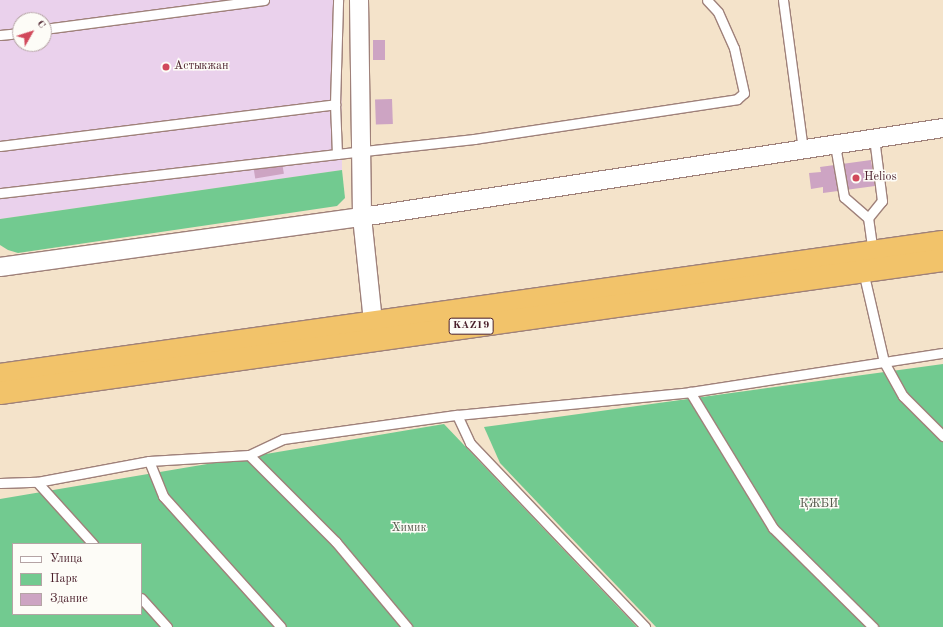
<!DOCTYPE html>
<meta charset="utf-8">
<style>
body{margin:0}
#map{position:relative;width:943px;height:627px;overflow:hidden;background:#f4e3ca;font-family:"Old Standard TT",serif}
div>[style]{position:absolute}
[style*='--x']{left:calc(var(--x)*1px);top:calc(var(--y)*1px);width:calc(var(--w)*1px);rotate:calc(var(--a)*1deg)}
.built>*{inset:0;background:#ead1ec}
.green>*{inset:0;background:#72ca90}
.building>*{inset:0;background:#cda4c3;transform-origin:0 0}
.roads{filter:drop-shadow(1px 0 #9f817a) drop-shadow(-1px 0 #9f817a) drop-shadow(0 1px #9f817a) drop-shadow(0 -1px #9f817a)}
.lane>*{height:9px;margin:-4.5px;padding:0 4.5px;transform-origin:4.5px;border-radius:4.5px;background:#fff}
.street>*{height:18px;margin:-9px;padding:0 9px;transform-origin:9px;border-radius:9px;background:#fff}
.highway>*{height:22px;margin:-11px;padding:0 11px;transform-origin:11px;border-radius:11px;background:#f2c36a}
.dots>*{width:11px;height:11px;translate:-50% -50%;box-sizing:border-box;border:2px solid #fdfcf7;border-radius:50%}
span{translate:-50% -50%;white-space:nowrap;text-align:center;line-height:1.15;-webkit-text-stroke:3px #fdfcf7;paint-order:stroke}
.shield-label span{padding:1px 3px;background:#fdfcf7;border:1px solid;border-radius:3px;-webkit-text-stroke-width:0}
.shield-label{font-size:11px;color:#4a1f2b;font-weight:700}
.poi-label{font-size:12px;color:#4a1f2b}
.left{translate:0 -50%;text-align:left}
.park-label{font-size:12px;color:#585b4e}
.legend{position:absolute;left:12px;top:543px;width:130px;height:72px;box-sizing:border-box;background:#fdfcf7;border:1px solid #b5a4a5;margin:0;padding:5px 7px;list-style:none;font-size:12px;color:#4a1f2b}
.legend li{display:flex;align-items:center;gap:8px;height:20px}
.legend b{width:20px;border:1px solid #b5a4a5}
.north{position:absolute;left:12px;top:12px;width:40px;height:40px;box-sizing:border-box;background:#fdfcf7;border:1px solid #b5a4a5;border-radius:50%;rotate:51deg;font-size:11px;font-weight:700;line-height:16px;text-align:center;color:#4a1f2b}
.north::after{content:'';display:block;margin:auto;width:14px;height:18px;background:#d1495b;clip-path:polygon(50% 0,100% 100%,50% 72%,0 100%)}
</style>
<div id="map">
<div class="built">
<i style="clip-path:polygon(evenodd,0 0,341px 0,342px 170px,0 219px,0 0,20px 20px,44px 20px,44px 44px,20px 44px,20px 20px)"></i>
</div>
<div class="green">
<i style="clip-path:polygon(342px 170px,345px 198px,337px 206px,18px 253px,8px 250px,0 245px,0 219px)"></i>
<i style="clip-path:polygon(943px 364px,943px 627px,656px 627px,500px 463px,484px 427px)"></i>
<i style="clip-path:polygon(evenodd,444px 424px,637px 627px,0 627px,0 499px,444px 424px,13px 544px,141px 544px,141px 614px,13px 614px,13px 544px)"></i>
</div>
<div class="building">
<i style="left:373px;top:40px;width:12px;height:20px"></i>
<i style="left:392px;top:99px;width:25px;height:17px;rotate:88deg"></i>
<i style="clip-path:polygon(871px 160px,875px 186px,823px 193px,823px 187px,811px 189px,809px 173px,821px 172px,820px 167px)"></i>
<i style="left:282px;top:162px;width:12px;height:29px;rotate:81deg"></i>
</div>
<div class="roads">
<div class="lane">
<i style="--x:783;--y:0;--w:150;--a:82.4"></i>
<i style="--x:44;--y:29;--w:222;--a:-7.5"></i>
<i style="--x:0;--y:35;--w:20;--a:-6"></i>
<i style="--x:335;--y:104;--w:104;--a:-88.3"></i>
<i style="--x:835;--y:145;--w:53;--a:80.2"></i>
<i style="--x:844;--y:197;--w:32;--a:41"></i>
<i style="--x:0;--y:146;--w:338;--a:-7.1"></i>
<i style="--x:335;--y:104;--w:50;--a:87.7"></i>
<i style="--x:337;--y:154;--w:138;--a:-6.2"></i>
<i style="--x:474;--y:139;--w:266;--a:-8.6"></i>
<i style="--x:737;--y:99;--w:9;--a:-41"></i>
<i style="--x:744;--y:93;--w:46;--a:-102.5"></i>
<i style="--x:734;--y:48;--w:39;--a:-114"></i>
<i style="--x:718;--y:12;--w:16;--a:-133"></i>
<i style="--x:0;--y:193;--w:339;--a:-6.6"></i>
<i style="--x:873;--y:253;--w:35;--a:-98"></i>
<i style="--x:868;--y:218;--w:22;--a:-51"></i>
<i style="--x:882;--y:201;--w:64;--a:-97.2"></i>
<i style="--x:863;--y:271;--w:93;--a:77"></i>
<i style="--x:884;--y:362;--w:39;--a:61"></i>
<i style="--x:903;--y:396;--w:57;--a:45"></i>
<i style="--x:690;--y:392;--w:159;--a:58.6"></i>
<i style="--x:773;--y:528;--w:141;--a:44.7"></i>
<i style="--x:457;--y:415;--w:31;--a:65"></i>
<i style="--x:470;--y:443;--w:254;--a:46.4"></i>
<i style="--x:249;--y:455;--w:123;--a:45"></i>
<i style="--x:336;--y:542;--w:111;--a:50.1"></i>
<i style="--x:149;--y:461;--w:38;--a:68"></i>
<i style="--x:163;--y:496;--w:176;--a:48"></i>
<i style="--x:37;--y:482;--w:84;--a:47.9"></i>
<i style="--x:0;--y:483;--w:37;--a:-2"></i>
<i style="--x:37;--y:482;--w:114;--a:-10.6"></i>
<i style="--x:149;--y:461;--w:100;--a:-3.4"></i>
<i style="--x:249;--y:455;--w:38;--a:-25"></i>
<i style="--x:283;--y:439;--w:176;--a:-7.9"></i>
<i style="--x:457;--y:415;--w:234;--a:-5.6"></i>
<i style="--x:690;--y:392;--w:256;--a:-8.8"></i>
<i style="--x:141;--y:598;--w:39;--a:48"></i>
</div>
<div class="street">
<i style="--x:359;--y:0;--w:217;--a:89.2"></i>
<i style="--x:362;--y:217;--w:106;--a:84"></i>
<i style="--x:0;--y:267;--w:365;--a:-7.9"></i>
<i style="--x:362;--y:217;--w:588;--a:-8.71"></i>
</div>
<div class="highway">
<i style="--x:0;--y:375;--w:952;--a:-8.03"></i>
<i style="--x:0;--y:393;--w:952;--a:-8.03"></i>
</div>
</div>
<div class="dots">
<i style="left:166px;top:67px;background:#d1495b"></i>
<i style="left:856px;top:178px;background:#d1495b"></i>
</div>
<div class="shield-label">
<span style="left:471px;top:326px">KAZ19</span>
</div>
<div class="poi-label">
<span class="left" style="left:174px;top:67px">Астыкжан</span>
<span class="left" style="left:864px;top:178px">Helios</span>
</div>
<div class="park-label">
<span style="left:819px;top:505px">ҚЖБИ</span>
<span style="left:409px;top:529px">Химик</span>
</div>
<ul class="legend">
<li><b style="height:5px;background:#fff"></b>Улица</li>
<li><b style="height:11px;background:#72ca90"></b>Парк</li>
<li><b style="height:11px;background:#cda4c3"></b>Здание</li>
</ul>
<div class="north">С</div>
</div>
